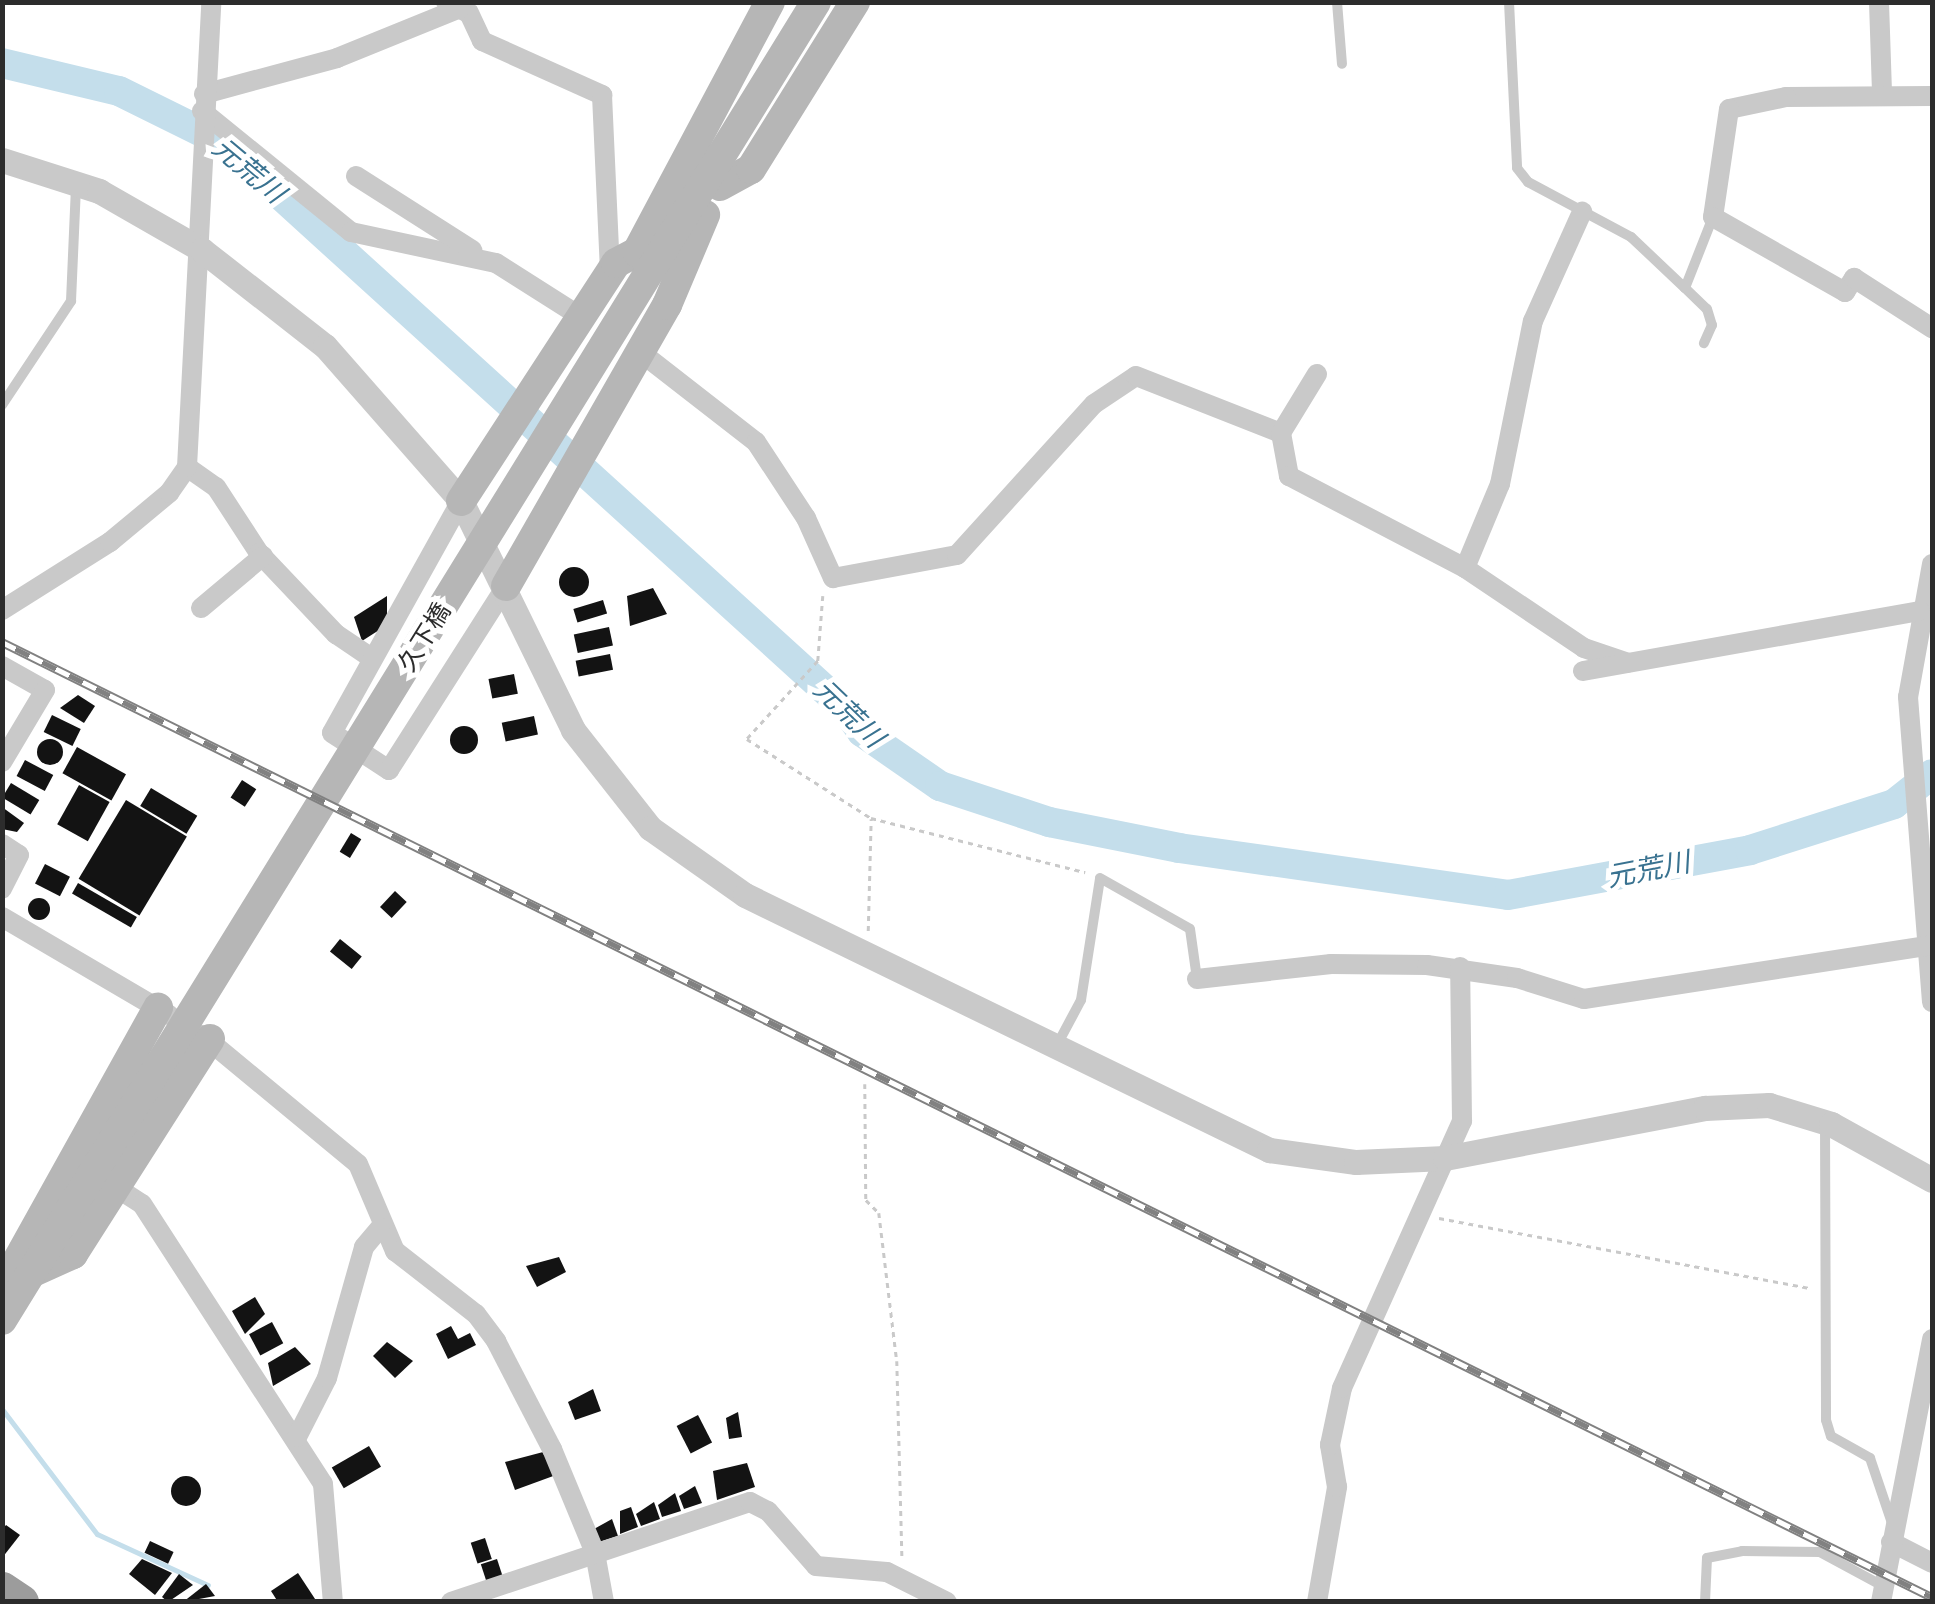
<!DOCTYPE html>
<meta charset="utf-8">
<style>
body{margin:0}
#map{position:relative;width:1935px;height:1604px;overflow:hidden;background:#fff;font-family:"PT Sans","Noto Sans JP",sans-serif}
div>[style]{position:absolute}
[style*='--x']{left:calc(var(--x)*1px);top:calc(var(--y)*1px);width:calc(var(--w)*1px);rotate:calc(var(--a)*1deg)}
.stream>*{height:5px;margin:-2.5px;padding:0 2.5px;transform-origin:2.5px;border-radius:2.5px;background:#c4deeb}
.river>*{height:30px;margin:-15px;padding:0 15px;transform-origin:15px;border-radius:15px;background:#c4deeb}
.building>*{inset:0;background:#131313;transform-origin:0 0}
.round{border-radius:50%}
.path>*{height:2.5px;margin-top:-1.25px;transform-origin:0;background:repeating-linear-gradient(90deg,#c9c9c9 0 5px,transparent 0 10px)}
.service>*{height:10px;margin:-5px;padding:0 5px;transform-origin:5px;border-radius:5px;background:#c9c9c9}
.minor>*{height:20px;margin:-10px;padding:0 10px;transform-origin:10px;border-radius:10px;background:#c9c9c9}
.tertiary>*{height:25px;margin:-12.5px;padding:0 12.5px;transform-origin:12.5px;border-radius:12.5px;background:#c9c9c9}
.secondary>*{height:30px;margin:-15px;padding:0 15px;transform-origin:15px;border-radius:15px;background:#b6b6b6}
.trunk>*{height:35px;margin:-17.5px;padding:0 17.5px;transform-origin:17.5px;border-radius:17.5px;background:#9c9c9c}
.rail>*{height:9px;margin-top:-4.5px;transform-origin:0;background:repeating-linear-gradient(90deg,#fff 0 15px,#818181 0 30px);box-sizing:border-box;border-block:2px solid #818181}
span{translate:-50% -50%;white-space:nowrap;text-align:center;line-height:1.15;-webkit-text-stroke:10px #fff;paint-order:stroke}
.street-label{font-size:25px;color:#2c2c2c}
.water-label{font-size:28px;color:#397290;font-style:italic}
.frame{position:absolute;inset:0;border:5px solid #2c2c2c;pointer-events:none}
</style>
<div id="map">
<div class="stream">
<i style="--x:2;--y:1409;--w:157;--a:52.8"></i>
<i style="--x:97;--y:1534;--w:122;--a:24.7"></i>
</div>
<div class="river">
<i style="--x:2;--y:63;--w:120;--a:13.5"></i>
<i style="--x:119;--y:91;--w:115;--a:26.3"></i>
<i style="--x:222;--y:142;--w:840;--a:42.25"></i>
<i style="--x:844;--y:707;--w:31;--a:54"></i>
<i style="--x:862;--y:732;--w:95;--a:34.7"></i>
<i style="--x:940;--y:786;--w:115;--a:18.3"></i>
<i style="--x:1049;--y:822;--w:133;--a:11.3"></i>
<i style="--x:1179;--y:848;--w:332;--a:8.1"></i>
<i style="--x:1508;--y:895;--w:246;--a:-10.5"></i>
<i style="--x:1750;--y:850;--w:151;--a:-17.7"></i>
<i style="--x:1894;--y:804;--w:48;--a:-38.3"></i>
</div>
<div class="building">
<i class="round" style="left:559px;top:567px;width:30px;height:30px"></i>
<i style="clip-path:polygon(653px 588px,667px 614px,630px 626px,627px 596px)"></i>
<i style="clip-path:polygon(387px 596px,387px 625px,362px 641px,354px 617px)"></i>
<i style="left:603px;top:600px;width:14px;height:31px;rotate:73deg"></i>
<i style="left:609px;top:627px;width:19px;height:36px;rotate:78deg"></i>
<i style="left:610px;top:654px;width:16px;height:35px;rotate:79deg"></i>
<i style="left:514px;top:674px;width:20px;height:26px;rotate:79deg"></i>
<i style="clip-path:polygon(78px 695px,95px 706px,84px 723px,60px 708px)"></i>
<i style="left:52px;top:715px;width:32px;height:19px;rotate:26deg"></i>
<i style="left:534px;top:716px;width:19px;height:33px;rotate:78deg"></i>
<i class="round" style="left:450px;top:726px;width:28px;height:28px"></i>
<i class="round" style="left:37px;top:739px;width:26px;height:26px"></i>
<i style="left:77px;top:747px;width:56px;height:30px;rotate:29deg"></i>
<i style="left:25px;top:760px;width:32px;height:18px;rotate:28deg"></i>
<i style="left:242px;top:780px;width:17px;height:21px;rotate:33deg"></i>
<i style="left:11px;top:783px;width:33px;height:17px;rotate:31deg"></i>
<i style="left:79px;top:785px;width:35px;height:45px;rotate:29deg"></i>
<i style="left:151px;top:788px;width:54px;height:21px;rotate:31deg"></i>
<i style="left:126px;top:800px;width:71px;height:92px;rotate:31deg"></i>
<i style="clip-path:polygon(2px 807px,24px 823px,17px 832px,2px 829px)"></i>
<i style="left:351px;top:833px;width:12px;height:22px;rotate:31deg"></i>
<i style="left:45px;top:864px;width:28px;height:22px;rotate:27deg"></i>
<i style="left:78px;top:883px;width:68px;height:12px;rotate:30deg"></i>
<i style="left:395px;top:891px;width:16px;height:22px;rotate:43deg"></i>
<i class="round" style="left:28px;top:898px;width:22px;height:22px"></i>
<i style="left:340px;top:939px;width:28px;height:16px;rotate:39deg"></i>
<i style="clip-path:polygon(559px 1257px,566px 1272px,537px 1287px,526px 1266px)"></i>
<i style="clip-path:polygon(255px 1297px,265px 1314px,245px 1334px,232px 1311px)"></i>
<i style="left:272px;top:1322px;width:24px;height:26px;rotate:62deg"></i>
<i style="clip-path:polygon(451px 1326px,458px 1339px,470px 1333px,476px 1345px,448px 1359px,436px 1334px)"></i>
<i style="clip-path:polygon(387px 1342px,413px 1361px,395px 1378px,373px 1356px)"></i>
<i style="clip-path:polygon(295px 1347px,311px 1364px,273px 1386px,268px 1363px)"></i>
<i style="clip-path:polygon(593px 1389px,601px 1411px,575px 1420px,568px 1402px)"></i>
<i style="clip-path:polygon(738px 1412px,742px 1437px,729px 1439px,726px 1418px)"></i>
<i style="left:698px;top:1415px;width:31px;height:24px;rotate:63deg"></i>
<i style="left:369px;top:1446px;width:24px;height:43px;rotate:60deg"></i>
<i style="clip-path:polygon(547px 1451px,556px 1475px,515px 1490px,505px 1462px)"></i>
<i style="clip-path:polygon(747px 1463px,755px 1487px,717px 1500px,713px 1471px)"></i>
<i class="round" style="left:171px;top:1476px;width:30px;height:30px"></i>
<i style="clip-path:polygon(695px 1486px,702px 1503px,684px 1509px,679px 1496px)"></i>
<i style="clip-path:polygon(675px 1493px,681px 1511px,662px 1517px,658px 1505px)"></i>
<i style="clip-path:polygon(654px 1502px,660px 1519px,641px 1526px,636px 1514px)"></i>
<i style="clip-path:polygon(631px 1507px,638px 1527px,620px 1534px,620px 1511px)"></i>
<i style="clip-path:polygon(612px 1519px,618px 1536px,599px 1542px,594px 1529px)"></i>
<i style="clip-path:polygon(6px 1525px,20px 1535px,2px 1558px,2px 1530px)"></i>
<i style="left:485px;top:1538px;width:22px;height:15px;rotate:72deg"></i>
<i style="left:150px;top:1541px;width:26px;height:13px;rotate:25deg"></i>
<i style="clip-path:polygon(142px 1559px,172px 1573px,155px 1595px,129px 1574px)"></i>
<i style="left:497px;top:1559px;width:19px;height:17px;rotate:72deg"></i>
<i style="clip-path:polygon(298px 1573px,317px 1602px,278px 1602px,271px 1591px)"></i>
<i style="clip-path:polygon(179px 1574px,193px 1585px,168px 1602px,162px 1597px)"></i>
<i style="clip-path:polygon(206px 1584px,215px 1596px,183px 1602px)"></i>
</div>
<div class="path">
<i style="--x:823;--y:596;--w:65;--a:94.4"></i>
<i style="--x:818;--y:661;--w:105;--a:132.3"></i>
<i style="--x:747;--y:739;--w:147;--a:32.5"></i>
<i style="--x:871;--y:818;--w:221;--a:14.2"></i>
<i style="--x:868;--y:931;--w:112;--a:-88.5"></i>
<i style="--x:865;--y:1084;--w:116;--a:89.5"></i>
<i style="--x:866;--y:1200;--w:18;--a:45"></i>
<i style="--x:879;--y:1213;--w:149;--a:83.1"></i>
<i style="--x:897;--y:1361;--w:195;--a:88.5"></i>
<i style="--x:1439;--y:1218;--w:377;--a:10.7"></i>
</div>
<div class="service">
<i style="--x:1337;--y:2;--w:62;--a:85.4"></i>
<i style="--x:1509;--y:2;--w:166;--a:87.2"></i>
<i style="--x:1517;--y:168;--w:18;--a:52"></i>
<i style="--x:1528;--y:182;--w:117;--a:28.1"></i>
<i style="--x:1631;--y:237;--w:74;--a:43.4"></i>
<i style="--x:1685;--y:288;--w:76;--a:-68.5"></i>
<i style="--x:1685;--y:288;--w:30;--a:44"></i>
<i style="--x:1707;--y:309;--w:17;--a:73"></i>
<i style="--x:1712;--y:325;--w:20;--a:114"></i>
<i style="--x:2;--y:405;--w:125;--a:-56.4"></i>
<i style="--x:71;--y:301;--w:116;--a:-87.5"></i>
<i style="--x:1057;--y:1045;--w:51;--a:-61.9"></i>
<i style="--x:1081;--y:1000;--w:123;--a:-81.1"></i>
<i style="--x:1100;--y:878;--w:103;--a:29.5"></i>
<i style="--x:1190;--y:929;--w:50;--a:82"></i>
<i style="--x:1825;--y:1123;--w:297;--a:89.8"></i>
<i style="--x:1826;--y:1420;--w:17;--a:73"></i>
<i style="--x:1831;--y:1436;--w:45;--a:29.4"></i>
<i style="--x:1870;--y:1458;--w:69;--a:71.3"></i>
<i style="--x:1705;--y:1602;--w:44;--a:-87.4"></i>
<i style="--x:1707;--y:1558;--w:36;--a:-11"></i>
<i style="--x:1742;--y:1551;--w:78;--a:0.7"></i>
<i style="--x:1820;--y:1552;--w:69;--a:28.4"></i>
</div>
<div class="minor">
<i style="--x:446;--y:2;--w:25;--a:26"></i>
<i style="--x:469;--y:13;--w:31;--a:65"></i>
<i style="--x:482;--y:41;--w:132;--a:24.2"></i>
<i style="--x:602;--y:95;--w:177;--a:87.4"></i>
<i style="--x:1879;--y:2;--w:90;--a:88.1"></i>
<i style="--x:204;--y:94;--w:138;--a:-15.1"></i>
<i style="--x:337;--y:58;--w:133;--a:-22.1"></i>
<i style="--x:1932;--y:96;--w:146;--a:179.6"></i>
<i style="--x:1786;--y:97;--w:58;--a:168.1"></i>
<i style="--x:1729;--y:109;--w:109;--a:98.4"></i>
<i style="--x:1713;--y:217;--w:152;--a:29.6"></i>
<i style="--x:1845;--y:292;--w:17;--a:-57"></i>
<i style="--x:1854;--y:278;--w:93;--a:32.7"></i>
<i style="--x:202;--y:111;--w:192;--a:39.1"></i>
<i style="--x:351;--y:232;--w:148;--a:12.1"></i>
<i style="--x:496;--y:263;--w:101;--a:32.4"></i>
<i style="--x:356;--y:176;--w:138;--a:32.5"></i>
<i style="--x:639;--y:351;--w:148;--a:37.9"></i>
<i style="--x:756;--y:442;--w:91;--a:56.7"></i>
<i style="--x:806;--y:518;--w:66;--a:65.8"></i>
<i style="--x:833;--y:578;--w:126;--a:-10.5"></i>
<i style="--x:957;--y:555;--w:204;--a:-47.8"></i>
<i style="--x:1094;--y:404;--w:50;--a:-33.7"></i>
<i style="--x:1136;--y:376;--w:156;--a:21.5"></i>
<i style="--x:1317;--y:374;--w:69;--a:121.4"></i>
<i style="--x:1281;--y:433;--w:44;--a:79.5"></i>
<i style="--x:1289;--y:476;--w:199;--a:27.6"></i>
<i style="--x:1465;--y:568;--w:143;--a:33.9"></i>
<i style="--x:1584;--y:648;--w:46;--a:18.8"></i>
<i style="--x:187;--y:467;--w:35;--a:35"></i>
<i style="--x:216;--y:487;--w:79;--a:56.9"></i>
<i style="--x:259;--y:553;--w:112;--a:46.5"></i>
<i style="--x:336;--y:634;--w:40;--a:34"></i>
<i style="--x:461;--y:501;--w:265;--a:119.1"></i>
<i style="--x:332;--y:733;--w:68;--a:33"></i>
<i style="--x:389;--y:770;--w:218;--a:-57.5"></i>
<i style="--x:1932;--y:564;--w:135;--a:100.2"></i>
<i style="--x:1908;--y:697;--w:306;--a:85.5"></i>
<i style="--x:1465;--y:568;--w:91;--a:-67.4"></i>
<i style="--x:1500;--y:484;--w:166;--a:-78.6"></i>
<i style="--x:1533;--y:321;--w:120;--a:-65.8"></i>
<i style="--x:201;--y:608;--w:81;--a:-40"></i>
<i style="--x:2;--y:610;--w:128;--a:-32.2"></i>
<i style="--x:110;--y:542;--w:77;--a:-39.7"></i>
<i style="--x:169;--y:493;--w:32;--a:-55"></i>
<i style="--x:187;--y:467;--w:466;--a:-87"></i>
<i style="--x:2;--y:666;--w:49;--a:29.2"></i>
<i style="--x:45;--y:690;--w:84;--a:120.8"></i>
<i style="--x:1583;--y:671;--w:342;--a:-10.1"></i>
<i style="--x:2;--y:844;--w:20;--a:33"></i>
<i style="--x:19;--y:855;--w:38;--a:117"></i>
<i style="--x:2;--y:917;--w:194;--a:30.4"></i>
<i style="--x:1197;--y:979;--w:135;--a:-6.4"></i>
<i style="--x:1331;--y:964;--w:96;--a:0.6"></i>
<i style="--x:1427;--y:965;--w:91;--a:8.2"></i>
<i style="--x:1517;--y:978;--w:70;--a:17.4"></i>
<i style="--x:1584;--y:999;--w:352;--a:-8.8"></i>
<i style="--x:202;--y:1035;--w:202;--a:39.6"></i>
<i style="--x:358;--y:1164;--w:95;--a:67"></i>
<i style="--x:395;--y:1251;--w:103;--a:37.9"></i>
<i style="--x:476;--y:1314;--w:34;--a:53"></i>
<i style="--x:496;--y:1341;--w:122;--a:62.6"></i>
<i style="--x:552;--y:1449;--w:113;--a:67.5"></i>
<i style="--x:595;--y:1553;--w:50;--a:79.6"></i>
<i style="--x:114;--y:1186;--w:33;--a:33"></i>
<i style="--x:142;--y:1204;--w:333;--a:57.1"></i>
<i style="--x:323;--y:1484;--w:118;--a:85.2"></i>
<i style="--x:297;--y:1437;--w:66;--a:-63"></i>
<i style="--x:327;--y:1378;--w:136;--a:-74.2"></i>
<i style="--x:364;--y:1247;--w:25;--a:-50"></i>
<i style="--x:1891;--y:1542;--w:46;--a:27.1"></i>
<i style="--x:451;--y:1602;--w:315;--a:-18.5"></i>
<i style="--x:750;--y:1502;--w:20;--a:27"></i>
<i style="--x:768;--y:1511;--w:73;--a:48.9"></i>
<i style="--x:816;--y:1566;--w:71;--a:4.8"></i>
<i style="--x:887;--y:1572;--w:67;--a:26.6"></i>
<i style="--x:1317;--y:1602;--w:117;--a:-80.1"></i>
<i style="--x:1337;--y:1487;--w:43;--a:-99.5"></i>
<i style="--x:1330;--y:1445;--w:58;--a:-78.1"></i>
<i style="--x:1342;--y:1388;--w:293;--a:-65.8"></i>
<i style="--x:1462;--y:1121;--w:154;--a:-90.7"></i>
<i style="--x:1881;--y:1602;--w:268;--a:-79"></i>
</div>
<div class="tertiary">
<i style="--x:2;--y:160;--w:102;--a:17.7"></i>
<i style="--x:99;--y:191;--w:119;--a:29.8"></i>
<i style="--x:202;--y:250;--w:156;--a:38"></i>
<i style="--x:325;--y:346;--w:206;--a:48.7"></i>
<i style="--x:461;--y:501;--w:255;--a:63.9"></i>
<i style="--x:573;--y:730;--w:125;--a:51.8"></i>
<i style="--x:650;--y:828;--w:116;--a:35.2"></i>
<i style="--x:745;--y:895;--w:583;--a:25.95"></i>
<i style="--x:1269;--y:1150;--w:88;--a:7.9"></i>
<i style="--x:1356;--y:1162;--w:89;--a:-2.6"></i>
<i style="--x:1445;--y:1158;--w:265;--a:-10.9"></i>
<i style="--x:1705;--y:1108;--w:64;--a:-2.7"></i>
<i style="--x:1769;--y:1105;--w:65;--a:17"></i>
<i style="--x:1831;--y:1124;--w:115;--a:29"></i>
</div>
<div class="secondary">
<i style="--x:720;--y:186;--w:35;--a:-29"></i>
<i style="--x:751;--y:169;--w:197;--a:-58.1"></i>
<i style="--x:461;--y:501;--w:284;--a:-56.9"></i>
<i style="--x:616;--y:263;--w:24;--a:-28"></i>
<i style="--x:637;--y:252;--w:283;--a:-62"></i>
<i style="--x:506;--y:586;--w:324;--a:-60.2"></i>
<i style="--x:667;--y:305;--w:98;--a:-67.1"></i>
<i style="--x:33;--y:1272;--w:44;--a:-24.2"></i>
<i style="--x:73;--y:1254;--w:255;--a:-57.5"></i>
<i style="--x:2;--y:1288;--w:321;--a:-60.9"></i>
<i style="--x:2;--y:1320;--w:1549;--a:-58.3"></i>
</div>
<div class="trunk">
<i style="--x:2;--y:1589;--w:23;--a:34"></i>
</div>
<div class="rail">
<i style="--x:2;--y:642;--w:2153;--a:26.33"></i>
</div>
<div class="street-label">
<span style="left:424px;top:637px;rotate:-58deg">久下橋</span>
</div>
<div class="water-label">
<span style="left:249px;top:170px;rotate:40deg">元荒川</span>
<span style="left:849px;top:713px;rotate:44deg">元荒川</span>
<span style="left:1648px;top:869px;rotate:-11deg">元荒川</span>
</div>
<div class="frame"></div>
</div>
